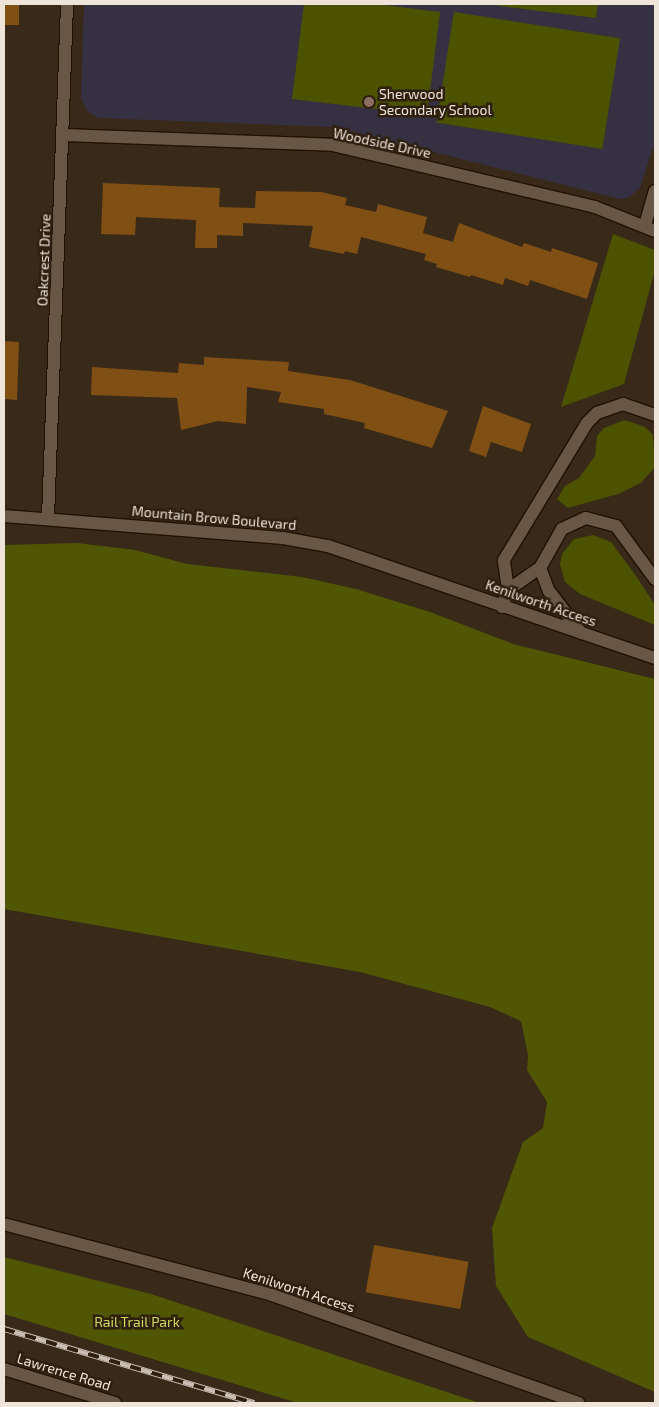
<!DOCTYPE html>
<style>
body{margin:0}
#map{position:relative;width:659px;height:1407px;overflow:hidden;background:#382919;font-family:"Exo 2",sans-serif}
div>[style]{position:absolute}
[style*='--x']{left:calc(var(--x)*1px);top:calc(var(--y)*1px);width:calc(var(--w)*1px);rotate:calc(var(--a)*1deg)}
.education>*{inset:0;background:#353142}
.green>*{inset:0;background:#4b5200;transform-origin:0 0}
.forest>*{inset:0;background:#4f5705}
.building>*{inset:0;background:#804f13;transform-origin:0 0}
.roads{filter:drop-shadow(1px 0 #1f1103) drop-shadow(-1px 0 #1f1103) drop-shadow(0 1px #1f1103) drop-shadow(0 -1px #1f1103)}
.minor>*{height:12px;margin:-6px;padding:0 6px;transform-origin:6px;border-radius:6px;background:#695746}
.tertiary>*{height:12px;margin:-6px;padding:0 6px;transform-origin:6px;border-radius:6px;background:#695746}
.secondary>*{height:12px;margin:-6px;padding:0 6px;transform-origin:6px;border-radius:6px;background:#695746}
.rail>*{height:5.5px;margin-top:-2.75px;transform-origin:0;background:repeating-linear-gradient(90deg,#2e1f0f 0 11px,#cabeb3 0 22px);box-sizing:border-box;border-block:1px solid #cabeb3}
.dots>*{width:14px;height:14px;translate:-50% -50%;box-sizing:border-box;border:2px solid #2e1f0f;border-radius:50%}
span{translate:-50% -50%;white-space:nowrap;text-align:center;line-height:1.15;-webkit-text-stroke:5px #2e1f0f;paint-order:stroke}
.poi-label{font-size:14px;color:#efe4da}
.left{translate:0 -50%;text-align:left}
.street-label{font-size:14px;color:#efe4da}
.park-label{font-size:14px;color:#cddc5f}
.frame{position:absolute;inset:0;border:5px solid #efe4da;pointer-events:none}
</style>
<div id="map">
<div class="education">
<i style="clip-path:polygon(84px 4px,655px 4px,655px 141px,640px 188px,628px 198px,620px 199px,334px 127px,98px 118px,87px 111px,81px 98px)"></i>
</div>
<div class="green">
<i style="clip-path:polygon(304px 4px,376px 4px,440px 12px,427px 115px,292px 99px)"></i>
<i style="clip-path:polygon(485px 4px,598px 4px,596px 18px)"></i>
<i style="left:454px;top:12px;width:168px;height:112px;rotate:9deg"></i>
<i style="clip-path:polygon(613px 234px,655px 250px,655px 270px,624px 384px,561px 407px)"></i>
<i style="clip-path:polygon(625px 420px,645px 427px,653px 435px,655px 467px,641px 483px,618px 494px,568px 508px,557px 499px,565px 486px,579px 478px,595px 456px,597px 436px,604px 428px)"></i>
<i style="clip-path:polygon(593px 535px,611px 542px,634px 573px,655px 605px,655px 625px,580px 594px,565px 582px,560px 564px,562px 554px,574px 539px)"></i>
</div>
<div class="forest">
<i style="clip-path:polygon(77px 543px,135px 550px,187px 564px,302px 577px,356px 589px,430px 612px,513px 644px,655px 679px,655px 1392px,528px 1337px,496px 1286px,492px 1228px,523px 1142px,543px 1128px,547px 1102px,527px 1070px,528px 1055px,521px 1021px,490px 1007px,360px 972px,4px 909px,4px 545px)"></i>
<i style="clip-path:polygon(4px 1257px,151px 1294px,480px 1403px,298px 1403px,4px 1314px)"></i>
</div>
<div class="building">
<i style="left:4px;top:4px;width:15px;height:21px"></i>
<i style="clip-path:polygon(103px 183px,220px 188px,219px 207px,255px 208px,256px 191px,321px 192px,347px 198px,345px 205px,376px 212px,378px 204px,427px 217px,423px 233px,453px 242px,459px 223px,522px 247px,524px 243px,551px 252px,552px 248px,598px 263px,587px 299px,530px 280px,528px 286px,505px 278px,503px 285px,471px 275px,470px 277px,436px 267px,437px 264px,424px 260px,426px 254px,361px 237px,357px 254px,345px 251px,344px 254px,309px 247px,313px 226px,243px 223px,243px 236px,217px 235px,217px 248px,195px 248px,196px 220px,136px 217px,135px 235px,101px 234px)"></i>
<i style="clip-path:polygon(4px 341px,19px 342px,17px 400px,4px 399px)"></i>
<i style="clip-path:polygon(204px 357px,289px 362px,288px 371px,350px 380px,448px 411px,432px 448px,364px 428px,365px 423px,324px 414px,324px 409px,278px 402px,281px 392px,247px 387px,246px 424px,218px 421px,181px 430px,177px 398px,91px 395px,92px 367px,178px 373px,179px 363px,204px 365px)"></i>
<i style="clip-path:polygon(483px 406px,531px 424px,522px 452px,491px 442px,486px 457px,469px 451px)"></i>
<i style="left:374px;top:1245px;width:96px;height:48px;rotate:10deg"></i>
</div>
<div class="roads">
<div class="minor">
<i style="--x:63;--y:135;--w:270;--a:2.1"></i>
<i style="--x:333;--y:145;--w:269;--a:13.3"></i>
<i style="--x:595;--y:207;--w:65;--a:21.8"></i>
<i style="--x:645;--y:225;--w:35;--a:-74"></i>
<i style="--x:48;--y:518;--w:514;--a:-87.88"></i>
</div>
<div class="tertiary">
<i style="--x:4;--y:1369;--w:116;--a:17"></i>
</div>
<div class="secondary">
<i style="--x:4;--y:516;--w:280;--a:4.5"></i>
<i style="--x:283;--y:538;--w:46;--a:10.1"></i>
<i style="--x:328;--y:546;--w:346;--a:18.9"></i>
<i style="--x:540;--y:568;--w:25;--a:69"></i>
<i style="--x:549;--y:591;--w:53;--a:52.7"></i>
<i style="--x:508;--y:590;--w:39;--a:-35"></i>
<i style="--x:540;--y:568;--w:45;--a:-60.6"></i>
<i style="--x:562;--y:529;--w:26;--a:-25"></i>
<i style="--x:586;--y:518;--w:31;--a:15"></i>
<i style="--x:616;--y:526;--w:66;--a:53.7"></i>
<i style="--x:502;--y:607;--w:18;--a:-71"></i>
<i style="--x:508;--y:590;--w:30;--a:-98"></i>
<i style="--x:504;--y:560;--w:160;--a:-58.8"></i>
<i style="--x:587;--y:423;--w:14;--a:-45"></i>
<i style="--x:597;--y:413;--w:28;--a:-19"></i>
<i style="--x:623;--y:404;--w:34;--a:19"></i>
<i style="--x:4;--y:1224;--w:277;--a:14.8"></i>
<i style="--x:272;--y:1295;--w:325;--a:19.4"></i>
</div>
</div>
<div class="rail">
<i style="--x:4;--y:1329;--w:261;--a:16.5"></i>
</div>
<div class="dots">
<i style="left:369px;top:102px;background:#8d6e63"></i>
</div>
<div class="poi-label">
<span class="left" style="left:379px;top:102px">Sherwood<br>Secondary School</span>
</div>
<div class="street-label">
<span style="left:382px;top:143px;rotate:12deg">Woodside Drive</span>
<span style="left:44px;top:260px;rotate:-88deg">Oakcrest Drive</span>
<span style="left:214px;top:518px;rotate:5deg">Mountain Brow Boulevard</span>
<span style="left:541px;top:603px;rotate:19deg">Kenilworth Access</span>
<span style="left:299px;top:1290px;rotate:18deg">Kenilworth Access</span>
<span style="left:64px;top:1372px;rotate:17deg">Lawrence Road</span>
</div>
<div class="park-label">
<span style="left:137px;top:1322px">Rail Trail Park</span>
</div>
<div class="frame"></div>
</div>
